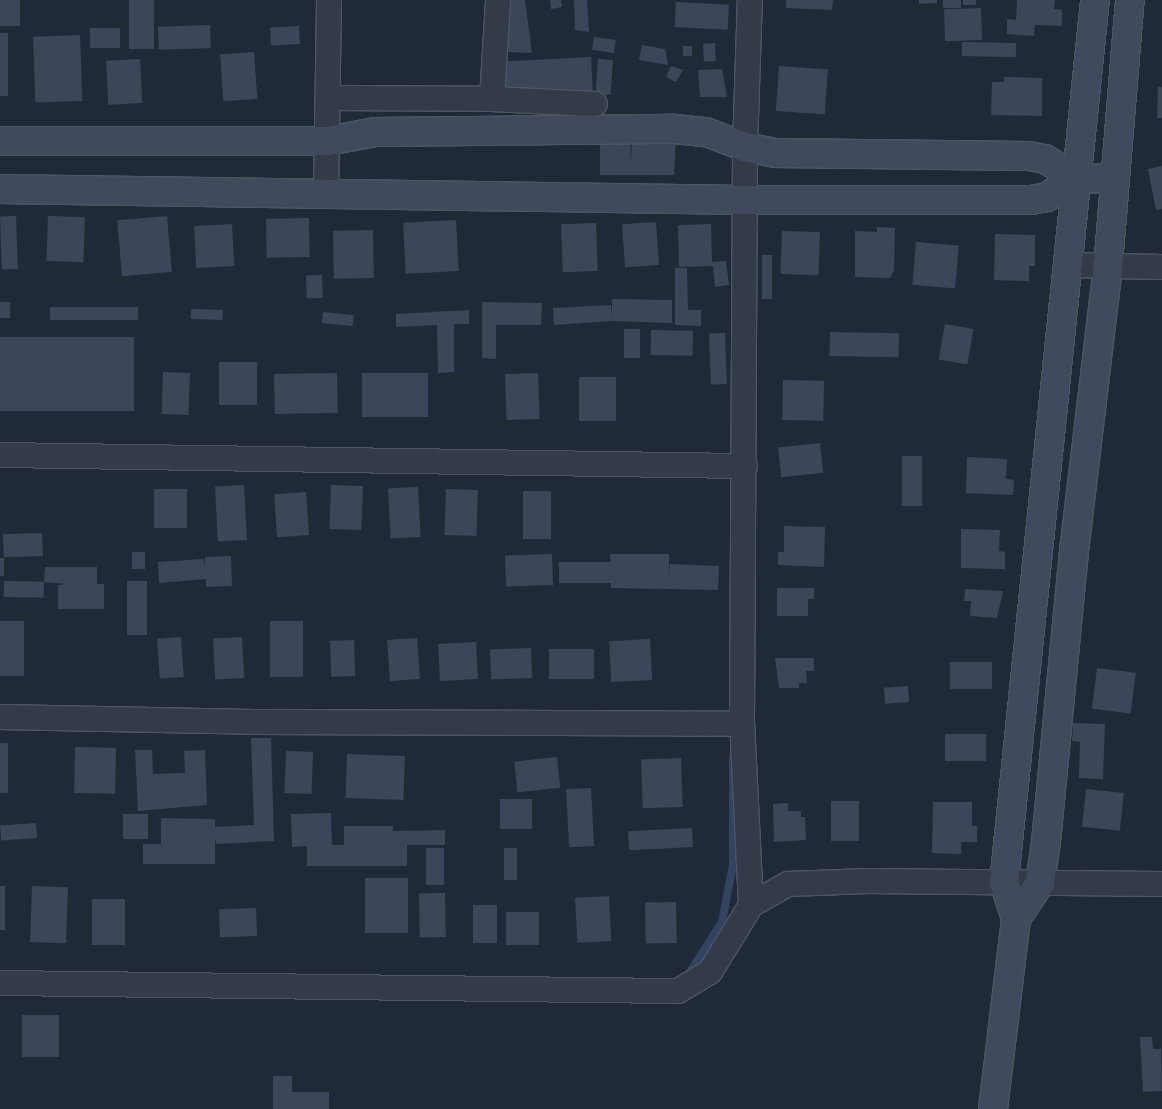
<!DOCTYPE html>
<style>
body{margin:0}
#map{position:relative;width:1162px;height:1109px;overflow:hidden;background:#202938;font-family:"Noto Sans",sans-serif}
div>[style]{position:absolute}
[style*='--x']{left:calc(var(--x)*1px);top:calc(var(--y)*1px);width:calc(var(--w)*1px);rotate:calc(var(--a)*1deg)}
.stream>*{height:8px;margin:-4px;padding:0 4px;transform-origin:4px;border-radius:4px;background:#324461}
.building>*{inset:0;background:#3b4759;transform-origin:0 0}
.roads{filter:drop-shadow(1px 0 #4e5664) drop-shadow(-1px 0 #4e5664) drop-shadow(0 1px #4e5664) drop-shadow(0 -1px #4e5664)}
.street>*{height:24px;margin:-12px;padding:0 12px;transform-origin:12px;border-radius:12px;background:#333b49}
.secondary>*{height:28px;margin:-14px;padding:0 14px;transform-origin:14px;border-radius:14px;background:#414a5c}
span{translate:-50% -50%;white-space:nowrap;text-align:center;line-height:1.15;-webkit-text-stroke:4.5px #19202d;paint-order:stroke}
</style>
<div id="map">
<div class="stream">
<i style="--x:688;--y:975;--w:63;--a:-57.3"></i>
<i style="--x:722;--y:922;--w:58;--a:-79.1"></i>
<i style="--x:733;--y:865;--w:107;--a:-90"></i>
</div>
<div class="building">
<i style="left:0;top:0;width:20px;height:26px"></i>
<i style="left:129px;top:0;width:25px;height:49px"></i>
<i style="clip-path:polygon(507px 0,525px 0,532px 53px,505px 52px)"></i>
<i style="clip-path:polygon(550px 0,561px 0,562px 7px,551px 9px)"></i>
<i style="clip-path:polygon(574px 0,587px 0,589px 32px,575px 30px)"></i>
<i style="clip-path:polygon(786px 0,833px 0,832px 10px,786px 8px)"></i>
<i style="clip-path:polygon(919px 0,937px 0,937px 3px,919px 4px)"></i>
<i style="left:943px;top:0;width:18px;height:8px"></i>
<i style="left:963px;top:0;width:13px;height:5px"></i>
<i style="clip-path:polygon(1017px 0,1055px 0,1054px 9px,1062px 10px,1062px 26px,1035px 25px,1034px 36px,1007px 34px,1007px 19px,1016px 20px)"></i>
<i style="left:676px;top:2px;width:53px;height:25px;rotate:3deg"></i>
<i style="left:981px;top:8px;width:32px;height:37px;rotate:88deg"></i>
<i style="left:210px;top:25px;width:23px;height:52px;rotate:88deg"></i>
<i style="left:299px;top:26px;width:18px;height:29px;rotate:87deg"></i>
<i style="left:90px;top:28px;width:30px;height:20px"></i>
<i style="left:0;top:33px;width:8px;height:63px"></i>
<i style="left:80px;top:35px;width:66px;height:47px;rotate:88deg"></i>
<i style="left:594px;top:37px;width:22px;height:13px;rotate:8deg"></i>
<i style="left:962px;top:42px;width:54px;height:14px;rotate:1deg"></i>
<i style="left:715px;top:43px;width:18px;height:12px;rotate:87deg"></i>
<i style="clip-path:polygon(642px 45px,665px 49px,668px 65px,639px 60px)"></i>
<i style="left:683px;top:46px;width:9px;height:10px"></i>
<i style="left:254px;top:52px;width:47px;height:34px;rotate:86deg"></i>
<i style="left:591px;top:57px;width:35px;height:92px;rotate:87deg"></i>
<i style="left:140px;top:59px;width:44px;height:34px;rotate:87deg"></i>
<i style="left:598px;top:59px;width:15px;height:35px;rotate:4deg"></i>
<i style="clip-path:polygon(671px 66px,683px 70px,676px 82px,666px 77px)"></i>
<i style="left:779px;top:66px;width:49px;height:45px;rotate:4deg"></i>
<i style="clip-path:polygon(722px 69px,727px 97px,700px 97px,698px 70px)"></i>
<i style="clip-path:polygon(1004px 77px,1042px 78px,1042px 116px,991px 115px,992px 82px,1004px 82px)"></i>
<i style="clip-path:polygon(1158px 87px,1162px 87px,1162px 118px,1157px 118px)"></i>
<i style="clip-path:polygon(632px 137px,676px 139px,674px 175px,600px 175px,600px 141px,630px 141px,631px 162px)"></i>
<i style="clip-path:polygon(1162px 166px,1162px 209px,1156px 210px,1148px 169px)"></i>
<i style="left:16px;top:216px;width:53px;height:16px;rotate:88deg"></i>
<i style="left:48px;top:216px;width:37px;height:45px;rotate:2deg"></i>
<i style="left:167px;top:216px;width:56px;height:50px;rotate:85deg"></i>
<i style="left:309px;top:218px;width:39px;height:43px;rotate:89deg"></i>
<i style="left:456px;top:220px;width:51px;height:53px;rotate:87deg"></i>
<i style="left:656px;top:222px;width:43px;height:34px;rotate:86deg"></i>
<i style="left:596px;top:223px;width:48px;height:35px;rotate:88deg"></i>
<i style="left:232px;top:224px;width:42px;height:38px;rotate:87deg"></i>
<i style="clip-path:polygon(711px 224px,712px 262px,726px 261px,729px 285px,715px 287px,713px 266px,679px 267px,678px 225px)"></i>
<i style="clip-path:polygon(877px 227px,895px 228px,894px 271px,890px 278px,855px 277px,855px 231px,877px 232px)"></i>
<i style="left:373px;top:230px;width:48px;height:40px;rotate:89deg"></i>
<i style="left:782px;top:231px;width:38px;height:43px;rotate:2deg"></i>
<i style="clip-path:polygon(995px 234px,1035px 235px,1035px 266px,1029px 266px,1029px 281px,994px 280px)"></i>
<i style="left:916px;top:242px;width:43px;height:43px;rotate:5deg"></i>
<i style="left:762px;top:255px;width:10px;height:44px"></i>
<i style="clip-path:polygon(675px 268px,687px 268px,688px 310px,701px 310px,701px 326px,675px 325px)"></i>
<i style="left:322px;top:275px;width:23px;height:16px;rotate:88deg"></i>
<i style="clip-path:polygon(612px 299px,672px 300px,672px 323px,612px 321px,554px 325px,553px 308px,611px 305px,612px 318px)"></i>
<i style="left:0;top:302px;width:10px;height:16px"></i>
<i style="clip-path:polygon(482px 302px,542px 303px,541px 325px,496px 325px,496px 359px,482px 358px)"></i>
<i style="left:138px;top:307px;width:13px;height:88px;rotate:90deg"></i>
<i style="left:191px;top:309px;width:32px;height:10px;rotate:2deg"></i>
<i style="clip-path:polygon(469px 310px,469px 324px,454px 324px,454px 372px,438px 373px,437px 325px,396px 327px,396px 314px)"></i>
<i style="left:323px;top:312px;width:31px;height:11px;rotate:6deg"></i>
<i style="left:945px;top:324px;width:29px;height:36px;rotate:10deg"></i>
<i style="left:624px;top:329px;width:16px;height:29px"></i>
<i style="left:651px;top:330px;width:42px;height:25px;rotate:1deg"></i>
<i style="left:830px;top:332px;width:69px;height:24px;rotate:1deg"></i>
<i style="left:725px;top:333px;width:51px;height:16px;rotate:88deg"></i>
<i style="left:0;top:337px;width:134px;height:74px"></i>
<i style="left:219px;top:362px;width:38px;height:43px"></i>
<i style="left:163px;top:372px;width:27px;height:42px;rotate:2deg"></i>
<i style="left:337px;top:373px;width:40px;height:63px;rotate:89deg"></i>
<i style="left:428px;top:373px;width:44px;height:66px;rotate:90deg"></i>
<i style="left:538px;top:373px;width:46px;height:33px;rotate:88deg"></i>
<i style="left:579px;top:377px;width:37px;height:44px"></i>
<i style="left:783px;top:380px;width:41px;height:40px;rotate:1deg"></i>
<i style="left:820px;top:443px;width:30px;height:42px;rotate:84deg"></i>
<i style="left:902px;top:456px;width:20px;height:50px"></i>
<i style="clip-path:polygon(967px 457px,1007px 459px,1006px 479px,1014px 480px,1013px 495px,966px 493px)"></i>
<i style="left:244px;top:485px;width:55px;height:29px;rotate:87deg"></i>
<i style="left:331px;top:485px;width:32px;height:44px;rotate:2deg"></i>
<i style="left:418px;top:487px;width:50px;height:30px;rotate:87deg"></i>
<i style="left:154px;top:489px;width:33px;height:39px"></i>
<i style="left:446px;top:489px;width:32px;height:46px;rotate:2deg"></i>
<i style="left:523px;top:491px;width:28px;height:48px"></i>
<i style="left:306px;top:492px;width:43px;height:32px;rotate:86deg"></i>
<i style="clip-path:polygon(784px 526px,825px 527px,824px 567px,778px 565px,778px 552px,784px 552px)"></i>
<i style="clip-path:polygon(961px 529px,1000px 530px,999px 551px,1005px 552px,1005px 569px,961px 568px)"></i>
<i style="left:42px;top:533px;width:23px;height:39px;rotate:88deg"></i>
<i style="left:132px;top:552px;width:13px;height:17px"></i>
<i style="left:552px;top:554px;width:31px;height:47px;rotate:88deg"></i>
<i style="clip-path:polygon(610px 554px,669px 554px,669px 576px,670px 564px,719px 566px,718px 590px,611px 588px,611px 583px,559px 583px,559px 562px,610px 562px)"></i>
<i style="clip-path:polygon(231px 556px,232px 586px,206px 587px,206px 579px,159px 583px,158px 562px,204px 559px,205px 569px,205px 557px)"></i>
<i style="left:0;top:558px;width:4px;height:18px"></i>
<i style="clip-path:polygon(45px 567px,97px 567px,97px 584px,104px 584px,104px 609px,58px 609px,58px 585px,66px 584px,44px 582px)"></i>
<i style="left:4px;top:581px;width:40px;height:16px;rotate:1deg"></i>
<i style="left:127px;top:581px;width:20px;height:54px"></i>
<i style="clip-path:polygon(777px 588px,814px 588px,814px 599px,808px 599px,808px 616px,777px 616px)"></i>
<i style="clip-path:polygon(965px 589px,1003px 591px,997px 618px,970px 616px,971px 601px,964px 601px)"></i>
<i style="left:0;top:621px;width:24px;height:55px"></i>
<i style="left:270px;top:621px;width:33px;height:56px"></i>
<i style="left:181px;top:637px;width:40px;height:24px;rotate:86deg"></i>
<i style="left:242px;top:637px;width:41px;height:29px;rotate:87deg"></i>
<i style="left:417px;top:638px;width:41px;height:30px;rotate:86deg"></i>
<i style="left:650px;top:639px;width:41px;height:41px;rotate:87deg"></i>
<i style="left:354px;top:640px;width:36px;height:24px;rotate:88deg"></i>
<i style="left:476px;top:642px;width:37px;height:38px;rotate:87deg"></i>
<i style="left:531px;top:648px;width:30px;height:41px;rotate:88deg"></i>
<i style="left:549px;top:649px;width:45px;height:30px"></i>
<i style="clip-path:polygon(775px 658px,814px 658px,814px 671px,806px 671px,807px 683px,799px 683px,799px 688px,779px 688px)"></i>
<i style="left:950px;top:662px;width:42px;height:27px"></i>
<i style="left:1097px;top:668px;width:39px;height:41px;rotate:7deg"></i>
<i style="left:908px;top:686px;width:16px;height:24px;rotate:86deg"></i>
<i style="clip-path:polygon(1073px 723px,1105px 724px,1103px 779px,1079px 778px,1080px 742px,1072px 741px)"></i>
<i style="left:945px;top:734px;width:41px;height:27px"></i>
<i style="clip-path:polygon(251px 738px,271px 738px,274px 841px,216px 844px,215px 837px,215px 864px,143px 864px,143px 844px,161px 844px,161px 818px,215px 819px,215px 827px,254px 825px)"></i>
<i style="left:0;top:743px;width:8px;height:50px"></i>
<i style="left:75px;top:747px;width:41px;height:46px;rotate:1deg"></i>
<i style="clip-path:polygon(135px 750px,152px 750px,153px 774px,185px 773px,184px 751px,205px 750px,207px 805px,138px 811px)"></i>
<i style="left:286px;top:751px;width:27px;height:42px;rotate:2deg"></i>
<i style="left:347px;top:754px;width:58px;height:44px;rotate:2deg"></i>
<i style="left:557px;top:757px;width:31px;height:43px;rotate:84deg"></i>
<i style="left:681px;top:758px;width:49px;height:40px;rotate:88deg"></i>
<i style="left:591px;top:788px;width:58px;height:25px;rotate:87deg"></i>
<i style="left:1086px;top:789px;width:38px;height:38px;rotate:6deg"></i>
<i style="left:500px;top:799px;width:32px;height:30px"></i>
<i style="left:831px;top:801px;width:28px;height:40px"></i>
<i style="clip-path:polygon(933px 802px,972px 802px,972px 826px,977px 826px,977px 842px,961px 842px,961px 854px,932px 853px)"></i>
<i style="clip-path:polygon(788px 803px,788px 811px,801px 811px,801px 817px,805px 817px,806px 840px,774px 842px,773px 804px)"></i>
<i style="clip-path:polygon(331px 813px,332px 845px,344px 845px,344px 826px,393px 826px,393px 831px,445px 830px,445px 845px,407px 845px,407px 866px,307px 866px,307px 846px,292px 847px,291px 814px)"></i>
<i style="left:123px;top:814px;width:25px;height:25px"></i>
<i style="left:36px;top:823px;width:15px;height:36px;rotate:86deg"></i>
<i style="left:692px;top:828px;width:19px;height:64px;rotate:87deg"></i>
<i style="left:426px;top:848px;width:18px;height:37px"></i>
<i style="left:504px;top:848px;width:13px;height:32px"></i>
<i style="left:365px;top:878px;width:43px;height:55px"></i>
<i style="left:0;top:886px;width:5px;height:44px"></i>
<i style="left:32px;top:886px;width:36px;height:56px;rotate:2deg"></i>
<i style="left:445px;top:893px;width:44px;height:26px;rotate:89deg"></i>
<i style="left:609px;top:896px;width:45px;height:34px;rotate:87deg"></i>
<i style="left:92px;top:899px;width:33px;height:46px"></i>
<i style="left:676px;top:902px;width:41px;height:31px;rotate:89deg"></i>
<i style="left:473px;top:905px;width:24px;height:38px"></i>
<i style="left:256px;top:908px;width:28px;height:37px;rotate:88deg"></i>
<i style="left:539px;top:912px;width:33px;height:33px;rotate:90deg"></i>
<i style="left:22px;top:1015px;width:37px;height:42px"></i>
<i style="clip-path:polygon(1140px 1037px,1152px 1037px,1153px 1049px,1161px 1049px,1162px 1091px,1143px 1092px)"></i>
<i style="clip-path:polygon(273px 1076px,292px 1076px,292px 1092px,329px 1092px,329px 1109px,273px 1109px)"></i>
</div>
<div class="roads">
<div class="street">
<i style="--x:328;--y:98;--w:164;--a:0.3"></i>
<i style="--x:492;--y:99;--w:103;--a:2.8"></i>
<i style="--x:492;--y:99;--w:99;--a:-86.5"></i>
<i style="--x:326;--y:194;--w:194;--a:-89.1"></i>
<i style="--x:1067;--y:265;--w:95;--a:1.2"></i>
<i style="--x:0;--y:455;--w:745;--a:0.85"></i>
<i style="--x:0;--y:717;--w:254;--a:1.1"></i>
<i style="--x:254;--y:722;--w:488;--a:0.2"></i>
<i style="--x:751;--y:905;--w:43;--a:-29.6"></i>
<i style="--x:788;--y:884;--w:81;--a:-2.1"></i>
<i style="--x:869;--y:881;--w:293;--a:0.6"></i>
<i style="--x:0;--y:983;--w:678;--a:0.68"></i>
<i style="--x:678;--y:991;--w:37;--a:-31"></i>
<i style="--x:710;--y:972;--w:79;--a:-58.5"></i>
<i style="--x:751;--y:905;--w:181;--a:-92.8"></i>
<i style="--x:742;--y:724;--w:577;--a:-89.7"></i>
<i style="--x:745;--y:147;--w:147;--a:-88.1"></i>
</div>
<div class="secondary">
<i style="--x:0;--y:141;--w:328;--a:0"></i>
<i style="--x:328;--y:141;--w:48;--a:-10.8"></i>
<i style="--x:375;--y:132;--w:300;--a:-0.6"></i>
<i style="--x:675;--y:129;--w:31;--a:6"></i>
<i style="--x:706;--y:132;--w:42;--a:21"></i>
<i style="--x:745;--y:147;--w:31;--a:11"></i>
<i style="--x:775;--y:153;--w:254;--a:0.7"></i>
<i style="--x:1029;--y:156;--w:16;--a:11"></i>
<i style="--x:1045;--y:159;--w:36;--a:32"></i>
<i style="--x:1075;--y:178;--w:39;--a:1"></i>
<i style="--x:0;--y:189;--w:745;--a:0.85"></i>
<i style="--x:745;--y:200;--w:286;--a:0"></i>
<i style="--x:1031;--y:200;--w:16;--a:-11"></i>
<i style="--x:1047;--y:197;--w:34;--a:-34"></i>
<i style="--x:1016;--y:919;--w:43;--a:-56.3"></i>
<i style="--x:1040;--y:883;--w:41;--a:-81.7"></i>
<i style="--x:1046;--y:842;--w:300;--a:-84.5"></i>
<i style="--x:1075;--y:543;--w:279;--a:-83.2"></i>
<i style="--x:1108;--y:266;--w:267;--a:-85.3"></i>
<i style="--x:993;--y:1109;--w:191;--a:-83.1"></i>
<i style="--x:1016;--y:919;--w:39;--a:-108"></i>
<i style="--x:1004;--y:882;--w:887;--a:-84.11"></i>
</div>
</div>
</div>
